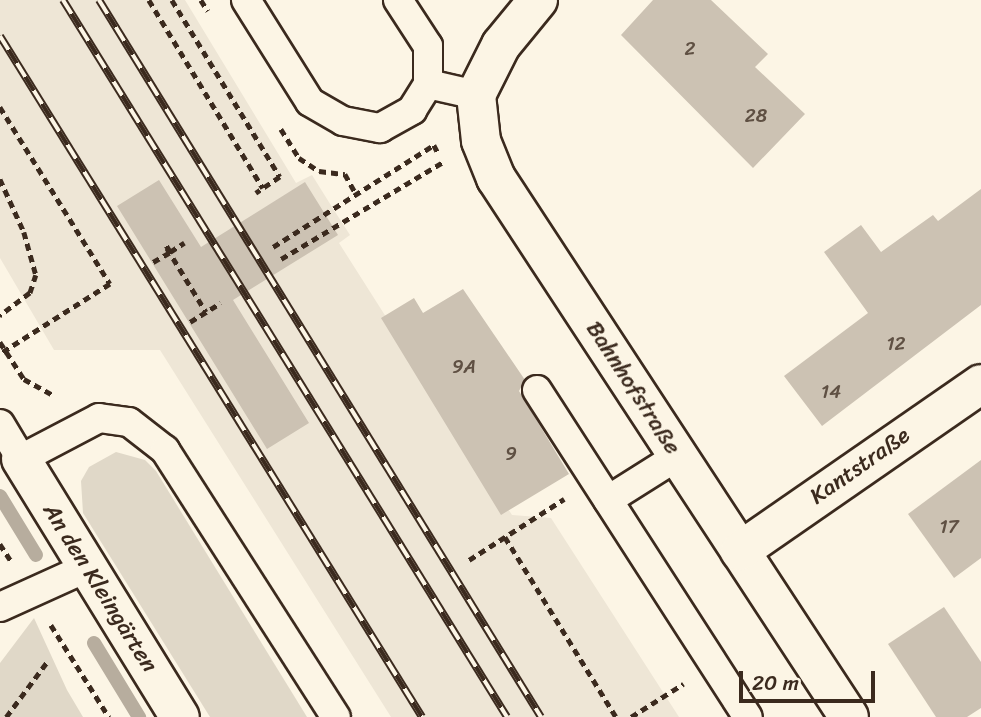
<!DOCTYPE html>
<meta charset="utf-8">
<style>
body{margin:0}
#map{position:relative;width:981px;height:717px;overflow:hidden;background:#fcf5e5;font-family:Sriracha,sans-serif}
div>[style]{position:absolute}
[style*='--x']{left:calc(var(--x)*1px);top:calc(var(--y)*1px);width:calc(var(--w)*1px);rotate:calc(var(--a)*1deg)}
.built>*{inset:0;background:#eee6d6}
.green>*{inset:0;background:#e0d8c8}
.stream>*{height:14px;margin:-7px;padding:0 7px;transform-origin:7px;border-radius:7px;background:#b7ad9e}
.building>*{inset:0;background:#ccc2b3}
.path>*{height:4.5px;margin-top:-2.25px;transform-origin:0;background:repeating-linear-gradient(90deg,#3b2a1e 0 7px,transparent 0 12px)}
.roads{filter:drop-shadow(2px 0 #3b2a1e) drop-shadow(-2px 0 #3b2a1e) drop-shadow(0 2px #3b2a1e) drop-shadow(0 -2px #3b2a1e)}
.service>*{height:28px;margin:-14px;padding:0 14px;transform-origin:14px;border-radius:14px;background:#fcf5e5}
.minor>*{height:38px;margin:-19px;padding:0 19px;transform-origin:19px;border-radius:19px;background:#fcf5e5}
.rail>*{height:8px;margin-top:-4px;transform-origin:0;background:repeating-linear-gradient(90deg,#fcf5e5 0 16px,#3b2a1e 0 32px);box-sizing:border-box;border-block:2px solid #3b2a1e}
span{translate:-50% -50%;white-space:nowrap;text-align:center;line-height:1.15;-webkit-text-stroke:6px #fcf5e5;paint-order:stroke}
.number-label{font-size:19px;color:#5f5043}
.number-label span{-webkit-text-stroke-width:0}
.street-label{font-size:23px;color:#3b2a1e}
.scale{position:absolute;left:739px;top:671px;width:136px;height:32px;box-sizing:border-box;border:4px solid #3b2a1e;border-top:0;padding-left:9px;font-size:21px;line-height:24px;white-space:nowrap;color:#3b2a1e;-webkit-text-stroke:5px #fcf5e5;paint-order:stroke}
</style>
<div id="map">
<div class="built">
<i style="clip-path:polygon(0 0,185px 0,296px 183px,312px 175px,332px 207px,350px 235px,339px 243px,512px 515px,551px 518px,679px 717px,391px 717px,160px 350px,54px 350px,0 258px)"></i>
</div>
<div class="green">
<i style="clip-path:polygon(116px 452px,145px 460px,156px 471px,307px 717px,210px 717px,83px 513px,81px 481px,89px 467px)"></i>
<i style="clip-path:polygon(34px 618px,67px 690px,83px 717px,0 717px,0 663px)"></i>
</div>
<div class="stream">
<i style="--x:0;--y:496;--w:69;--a:58.6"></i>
<i style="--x:94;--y:643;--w:87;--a:58.7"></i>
</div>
<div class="building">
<i style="clip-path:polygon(653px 0,711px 0,768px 54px,755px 67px,805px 114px,753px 168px,621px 35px)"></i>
<i style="clip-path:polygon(159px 180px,201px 247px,305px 182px,338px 235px,233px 300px,309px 423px,267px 449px,117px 206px)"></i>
<i style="clip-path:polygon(981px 189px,981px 305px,822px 426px,784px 376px,868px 313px,824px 252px,861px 225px,881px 252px,933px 215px,938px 221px)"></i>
<i style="clip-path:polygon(463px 289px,525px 380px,519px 391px,569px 474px,501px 515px,381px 318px,414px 298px,423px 313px)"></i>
<i style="clip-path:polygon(981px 460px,981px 558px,954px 578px,908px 514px)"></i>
<i style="clip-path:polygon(944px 607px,981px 662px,981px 708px,967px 717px,936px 717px,888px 644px)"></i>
</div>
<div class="path">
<i style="--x:149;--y:0;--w:220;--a:58.8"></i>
<i style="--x:172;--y:0;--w:207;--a:58.6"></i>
<i style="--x:280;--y:177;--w:29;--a:146"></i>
<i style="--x:201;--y:0;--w:13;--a:58"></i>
<i style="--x:0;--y:107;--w:208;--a:58.1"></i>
<i style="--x:110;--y:284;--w:130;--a:147.5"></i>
<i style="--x:281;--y:129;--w:34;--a:58"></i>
<i style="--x:299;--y:158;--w:24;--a:33"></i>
<i style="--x:319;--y:171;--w:26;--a:7"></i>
<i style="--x:345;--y:174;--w:21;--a:61"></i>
<i style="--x:0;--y:179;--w:58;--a:65.6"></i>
<i style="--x:24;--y:232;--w:45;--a:74.4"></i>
<i style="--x:36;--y:275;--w:19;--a:108"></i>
<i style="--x:30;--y:293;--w:38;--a:143"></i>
<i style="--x:273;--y:247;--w:191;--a:-32.4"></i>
<i style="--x:434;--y:145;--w:9;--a:63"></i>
<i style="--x:167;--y:248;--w:75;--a:58.6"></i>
<i style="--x:170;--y:252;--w:17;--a:-33"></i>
<i style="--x:281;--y:259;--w:189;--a:-30.9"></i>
<i style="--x:153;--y:262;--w:20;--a:-30"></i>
<i style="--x:170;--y:252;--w:9;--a:-122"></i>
<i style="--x:190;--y:322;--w:36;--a:-32"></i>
<i style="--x:0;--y:342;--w:44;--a:57"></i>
<i style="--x:24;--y:379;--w:35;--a:29"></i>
<i style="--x:505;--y:537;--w:211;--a:58.3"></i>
<i style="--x:0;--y:544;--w:20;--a:57"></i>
<i style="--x:469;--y:560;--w:113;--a:-32.7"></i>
<i style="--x:51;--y:625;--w:109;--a:57.8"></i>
<i style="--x:6;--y:717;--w:69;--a:-53.3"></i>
<i style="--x:631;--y:717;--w:62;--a:-32.4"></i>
</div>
<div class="roads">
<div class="service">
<i style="--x:246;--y:0;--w:120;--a:57.9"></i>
<i style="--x:310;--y:102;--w:38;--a:30"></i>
<i style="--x:343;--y:121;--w:38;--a:11"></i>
<i style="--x:380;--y:128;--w:37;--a:-29"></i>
<i style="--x:412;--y:110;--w:31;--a:-58"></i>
<i style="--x:428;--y:84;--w:38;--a:-90"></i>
<i style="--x:428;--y:46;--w:55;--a:-123.1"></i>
<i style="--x:428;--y:84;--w:49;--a:12.9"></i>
<i style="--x:537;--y:390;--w:389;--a:57.2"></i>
<i style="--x:0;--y:424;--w:41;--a:59"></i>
<i style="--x:21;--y:459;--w:88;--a:-27.7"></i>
<i style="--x:99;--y:418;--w:30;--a:8"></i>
<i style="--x:129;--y:422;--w:46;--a:37.9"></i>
<i style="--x:165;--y:450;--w:317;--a:57.4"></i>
<i style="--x:608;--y:500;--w:83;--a:-32.2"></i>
<i style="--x:0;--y:607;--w:97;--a:-24.4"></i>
</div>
<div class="minor">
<i style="--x:538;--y:0;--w:58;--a:129.4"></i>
<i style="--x:501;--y:45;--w:56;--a:116.6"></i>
<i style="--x:476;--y:95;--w:46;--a:83.8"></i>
<i style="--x:481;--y:141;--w:40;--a:68"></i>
<i style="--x:496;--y:178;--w:644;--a:56.78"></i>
<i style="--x:21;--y:459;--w:303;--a:58.4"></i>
<i style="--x:740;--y:551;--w:293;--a:-34.7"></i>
</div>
</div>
<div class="rail">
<i style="--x:63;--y:0;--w:843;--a:58.23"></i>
<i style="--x:99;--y:0;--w:842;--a:58.35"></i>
<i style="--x:0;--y:36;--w:801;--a:58.21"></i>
</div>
<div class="number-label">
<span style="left:690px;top:49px">2</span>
<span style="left:756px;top:116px">28</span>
<span style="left:896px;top:344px">12</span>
<span style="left:464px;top:367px">9A</span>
<span style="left:831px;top:392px">14</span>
<span style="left:511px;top:454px">9</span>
<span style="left:949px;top:527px">17</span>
</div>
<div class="street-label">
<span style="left:633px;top:388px;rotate:57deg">Bahnhofstraße</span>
<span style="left:860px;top:466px;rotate:-35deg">Kantstraße</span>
<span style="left:100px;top:588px;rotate:58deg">An den Kleingärten</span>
</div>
<div class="scale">20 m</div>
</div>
